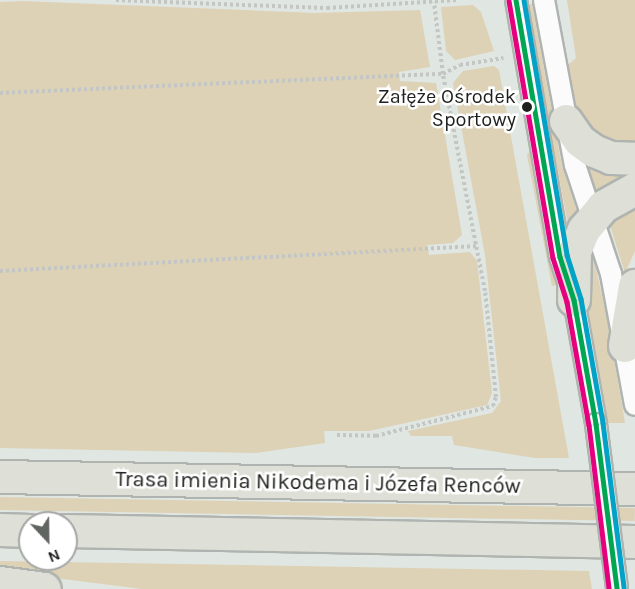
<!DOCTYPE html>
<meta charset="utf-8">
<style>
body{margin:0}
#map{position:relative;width:635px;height:589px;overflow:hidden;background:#e0e6e1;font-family:Karla,sans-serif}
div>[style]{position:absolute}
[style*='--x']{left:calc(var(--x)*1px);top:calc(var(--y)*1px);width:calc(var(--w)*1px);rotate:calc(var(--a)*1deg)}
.green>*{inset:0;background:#ddd1b6;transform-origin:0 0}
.path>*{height:4px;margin-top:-2px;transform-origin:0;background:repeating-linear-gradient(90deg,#c4c6c4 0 3px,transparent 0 6px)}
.roads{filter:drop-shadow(2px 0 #b0b4b0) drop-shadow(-2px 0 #b0b4b0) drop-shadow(0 2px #b0b4b0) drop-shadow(0 -2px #b0b4b0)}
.street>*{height:20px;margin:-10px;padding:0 10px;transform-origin:10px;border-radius:10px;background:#fafbfa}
.primary>*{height:32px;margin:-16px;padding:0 16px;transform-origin:16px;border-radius:16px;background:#dee0d7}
.bridges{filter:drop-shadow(2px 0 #b0b4b0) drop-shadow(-2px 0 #b0b4b0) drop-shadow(0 2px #b0b4b0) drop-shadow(0 -2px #b0b4b0)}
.street-bridge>*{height:20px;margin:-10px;padding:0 10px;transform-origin:10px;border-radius:10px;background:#fafbfa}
.bus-1>*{height:4.5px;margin:-2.25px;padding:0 2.25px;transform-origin:2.25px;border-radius:2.25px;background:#00a651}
.bus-2>*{height:4.5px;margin:-2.25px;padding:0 2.25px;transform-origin:2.25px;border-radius:2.25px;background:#e5007d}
.bus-3>*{height:4.5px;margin:-2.25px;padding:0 2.25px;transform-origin:2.25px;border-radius:2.25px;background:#01a2c5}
.dots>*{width:16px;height:16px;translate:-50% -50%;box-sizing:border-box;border:3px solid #fff;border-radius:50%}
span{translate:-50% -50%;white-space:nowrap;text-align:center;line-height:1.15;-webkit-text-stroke:5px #fff;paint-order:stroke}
.bus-label{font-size:20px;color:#1d201d}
.right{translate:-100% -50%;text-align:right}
.street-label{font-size:22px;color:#1d201d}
.north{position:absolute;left:18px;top:511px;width:60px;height:60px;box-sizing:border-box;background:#fff;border:2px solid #a5a6a5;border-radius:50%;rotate:158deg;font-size:16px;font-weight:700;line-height:24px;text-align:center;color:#1d201d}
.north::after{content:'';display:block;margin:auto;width:21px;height:27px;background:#616562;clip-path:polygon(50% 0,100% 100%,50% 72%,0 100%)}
</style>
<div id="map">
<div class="green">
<i style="clip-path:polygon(567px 0,635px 0,635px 151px,598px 144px,576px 112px,568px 65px,576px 58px)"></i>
<i style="clip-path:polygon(22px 1px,315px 13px,420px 10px,430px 67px,399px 72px,400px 81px,436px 83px,462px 235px,453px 243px,427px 245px,429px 255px,470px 252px,477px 261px,492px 393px,487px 405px,369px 431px,324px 431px,325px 443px,256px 453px,0 448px,0 2px)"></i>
<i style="clip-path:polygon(532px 4px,562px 166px,579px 218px,569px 229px,526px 5px)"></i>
<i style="clip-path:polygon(473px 5px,481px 12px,494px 51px,455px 60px,446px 51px,441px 7px)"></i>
<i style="clip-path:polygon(494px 66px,499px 70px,569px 458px,535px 458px,454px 445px,452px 436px,411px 436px,408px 431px,492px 413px,501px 401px,485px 255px,453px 83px,463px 71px)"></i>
<i style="clip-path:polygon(533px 147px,536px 157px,558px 285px,552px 286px,527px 155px)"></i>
<i style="clip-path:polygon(586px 162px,632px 168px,635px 179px,597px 196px)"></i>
<i style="clip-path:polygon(635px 199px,635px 251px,625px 273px,609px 222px)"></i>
<i style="clip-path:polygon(591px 248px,607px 316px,625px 423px,608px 423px,582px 275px)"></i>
<i style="left:0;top:497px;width:635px;height:13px;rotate:1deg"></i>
<i style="clip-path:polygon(0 561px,589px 571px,592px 589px,142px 589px,0 571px)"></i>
</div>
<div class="path">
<i style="--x:116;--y:0;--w:211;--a:2.2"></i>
<i style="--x:327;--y:8;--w:131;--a:-3.5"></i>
<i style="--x:0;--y:93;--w:443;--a:-2.5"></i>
<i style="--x:443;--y:74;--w:72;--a:-97.2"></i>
<i style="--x:0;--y:271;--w:478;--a:-3"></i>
<i style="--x:337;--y:435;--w:39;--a:1"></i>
<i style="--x:376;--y:436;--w:121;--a:-14.4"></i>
<i style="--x:493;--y:406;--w:9;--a:-72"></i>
<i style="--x:496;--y:397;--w:107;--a:-95.9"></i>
<i style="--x:485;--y:291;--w:221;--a:-101"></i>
<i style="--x:443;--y:74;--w:19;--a:-28"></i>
<i style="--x:460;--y:65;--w:44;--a:-9.2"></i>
</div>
<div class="roads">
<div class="street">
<i style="--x:516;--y:0;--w:261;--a:80.3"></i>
<i style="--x:560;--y:257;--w:45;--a:72"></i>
<i style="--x:574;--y:300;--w:126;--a:79.9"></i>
<i style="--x:544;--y:0;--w:168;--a:79.4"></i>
<i style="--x:575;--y:165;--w:115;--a:71.7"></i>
<i style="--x:611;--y:274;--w:133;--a:79.6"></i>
</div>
<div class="primary">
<i style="--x:566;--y:121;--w:24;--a:55"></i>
<i style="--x:580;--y:141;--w:17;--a:36"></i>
<i style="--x:594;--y:151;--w:18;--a:22"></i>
<i style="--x:611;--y:158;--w:24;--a:2"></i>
<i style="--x:574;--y:300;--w:48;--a:-88.8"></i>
<i style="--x:575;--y:252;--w:24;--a:-68"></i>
<i style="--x:584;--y:230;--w:30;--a:-50"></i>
<i style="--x:603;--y:207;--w:37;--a:-29"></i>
<i style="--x:625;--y:346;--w:61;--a:-80.5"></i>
<i style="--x:0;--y:477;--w:635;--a:1.08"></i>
<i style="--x:0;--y:530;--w:30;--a:2"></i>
<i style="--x:66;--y:531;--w:569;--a:1.11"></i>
<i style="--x:0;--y:583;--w:45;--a:7.6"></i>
</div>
</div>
<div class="bridges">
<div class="street-bridge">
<i style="--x:596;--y:424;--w:166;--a:82.7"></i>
</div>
</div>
<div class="bus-1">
<i style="--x:516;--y:0;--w:261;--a:80.3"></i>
<i style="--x:560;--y:257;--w:45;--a:72"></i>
<i style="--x:574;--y:300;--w:126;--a:79.9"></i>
<i style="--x:596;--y:424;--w:166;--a:82.7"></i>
</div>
<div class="bus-2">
<i style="--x:509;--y:1;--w:261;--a:80.3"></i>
<i style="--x:553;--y:258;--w:46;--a:72.3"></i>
<i style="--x:567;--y:302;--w:125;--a:79.9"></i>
<i style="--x:589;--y:425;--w:165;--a:83"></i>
</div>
<div class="bus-3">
<i style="--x:524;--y:0;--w:259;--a:80.4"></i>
<i style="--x:567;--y:255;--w:46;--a:72.3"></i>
<i style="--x:581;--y:299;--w:126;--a:79.9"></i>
<i style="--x:603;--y:423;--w:166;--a:82.7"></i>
</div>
<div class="dots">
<i style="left:527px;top:107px;background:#1d201d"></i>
</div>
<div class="bus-label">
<span class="right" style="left:516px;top:108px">Załęże Ośrodek<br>Sportowy</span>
</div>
<div class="street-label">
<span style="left:318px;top:483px;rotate:1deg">Trasa imienia Nikodema i Józefa Renców</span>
</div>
<div class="north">N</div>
</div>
